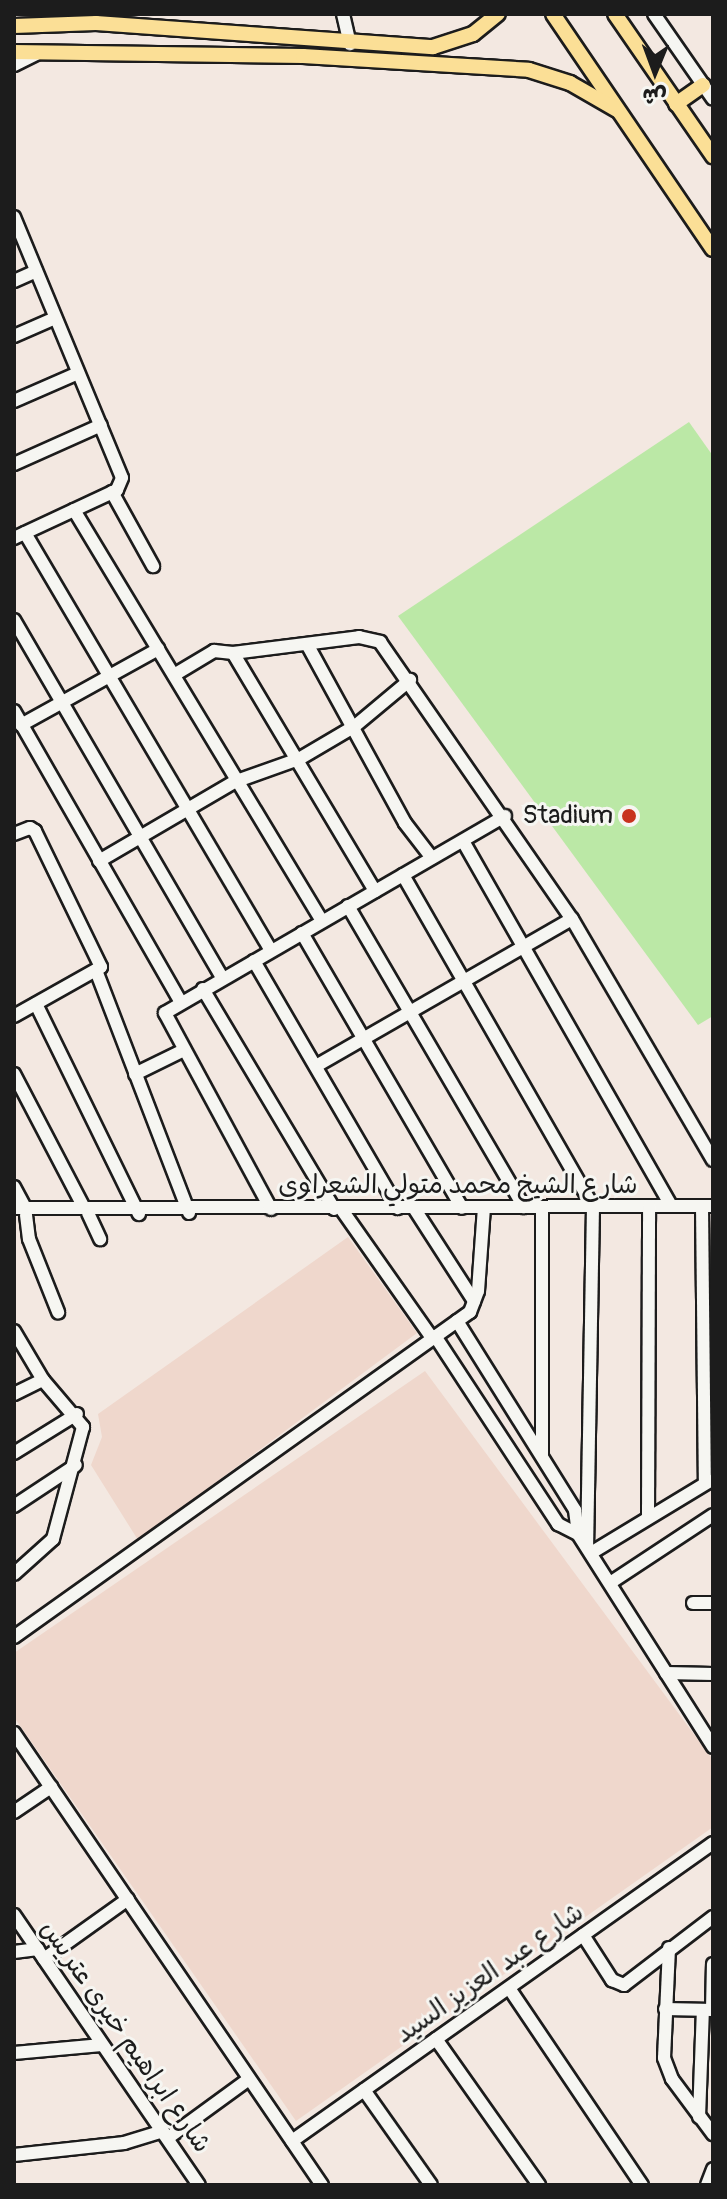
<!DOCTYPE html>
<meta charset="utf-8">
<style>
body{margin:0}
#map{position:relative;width:727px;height:2199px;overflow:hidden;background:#f3e8e1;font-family:Pangolin,"Playpen Sans Arabic",sans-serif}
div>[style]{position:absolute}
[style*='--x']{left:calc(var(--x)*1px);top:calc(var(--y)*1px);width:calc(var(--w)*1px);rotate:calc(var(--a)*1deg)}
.built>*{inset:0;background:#efd7cc}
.green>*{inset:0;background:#bbe8a6}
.roads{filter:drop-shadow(2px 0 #1c1c1c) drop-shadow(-2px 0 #1c1c1c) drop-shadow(0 2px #1c1c1c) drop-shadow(0 -2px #1c1c1c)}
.minor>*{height:12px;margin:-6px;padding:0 6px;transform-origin:6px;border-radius:6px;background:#f6f6f2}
.major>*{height:14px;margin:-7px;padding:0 7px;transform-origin:7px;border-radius:7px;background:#fbdf96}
.dots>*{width:22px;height:22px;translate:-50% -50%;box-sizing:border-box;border:4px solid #f6f6f2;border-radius:50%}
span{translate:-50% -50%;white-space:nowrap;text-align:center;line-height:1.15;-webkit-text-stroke:6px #f6f6f2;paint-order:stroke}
.poi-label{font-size:26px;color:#1c1c1c}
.right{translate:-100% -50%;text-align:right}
.street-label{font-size:26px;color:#1c1c1c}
.frame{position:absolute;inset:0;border:16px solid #1c1c1c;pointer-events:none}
.north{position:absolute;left:615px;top:32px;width:80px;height:80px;-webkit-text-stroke:6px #f6f6f2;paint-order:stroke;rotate:181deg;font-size:22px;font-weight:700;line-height:32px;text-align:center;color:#1c1c1c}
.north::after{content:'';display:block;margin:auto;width:28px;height:36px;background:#1c1c1c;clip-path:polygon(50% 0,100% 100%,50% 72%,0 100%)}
</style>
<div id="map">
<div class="built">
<i style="clip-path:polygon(348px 1237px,417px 1333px,138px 1540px,91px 1465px,102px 1437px,98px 1414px)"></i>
<i style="clip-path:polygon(425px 1371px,713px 1760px,713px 1827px,296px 2121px,14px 1717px,14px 1653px)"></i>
</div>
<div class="green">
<i style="clip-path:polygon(689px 422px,713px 456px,713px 1016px,698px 1025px,398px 616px)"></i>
</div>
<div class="roads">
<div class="minor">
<i style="--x:343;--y:14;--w:31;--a:77"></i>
<i style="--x:654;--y:14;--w:103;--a:55.2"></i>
<i style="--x:14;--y:65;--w:28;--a:-26"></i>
<i style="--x:14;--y:217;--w:282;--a:67.5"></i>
<i style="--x:122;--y:478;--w:13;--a:113"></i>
<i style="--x:117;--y:490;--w:114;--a:155"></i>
<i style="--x:14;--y:281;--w:24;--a:-24"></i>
<i style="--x:14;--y:336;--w:45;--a:-23.7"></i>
<i style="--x:14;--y:401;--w:70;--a:-23.6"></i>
<i style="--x:14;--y:464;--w:95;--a:-24.1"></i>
<i style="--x:112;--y:492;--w:85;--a:61"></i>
<i style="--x:74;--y:510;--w:480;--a:58.9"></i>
<i style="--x:25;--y:533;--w:484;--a:59.5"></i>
<i style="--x:14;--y:620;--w:415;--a:59.8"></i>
<i style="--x:307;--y:644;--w:204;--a:61.3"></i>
<i style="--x:405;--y:823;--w:44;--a:52.4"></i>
<i style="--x:174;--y:675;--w:47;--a:-31"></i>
<i style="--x:214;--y:651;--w:19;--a:6"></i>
<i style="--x:14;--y:711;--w:336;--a:60.2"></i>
<i style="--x:21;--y:725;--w:157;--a:-29"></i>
<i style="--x:14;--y:834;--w:17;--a:-21"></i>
<i style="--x:30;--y:828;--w:6;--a:31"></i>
<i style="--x:35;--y:831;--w:151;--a:64.1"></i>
<i style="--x:101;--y:967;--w:100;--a:150.6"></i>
<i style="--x:463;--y:841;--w:420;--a:60.3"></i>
<i style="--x:99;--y:861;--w:156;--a:-30.3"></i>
<i style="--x:234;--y:782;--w:69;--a:-19.5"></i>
<i style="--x:299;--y:759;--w:65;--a:-30.5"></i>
<i style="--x:355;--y:726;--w:72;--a:-39.9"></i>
<i style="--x:403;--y:875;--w:383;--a:60.2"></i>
<i style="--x:593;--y:1207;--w:340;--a:91"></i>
<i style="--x:375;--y:891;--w:277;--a:-120.8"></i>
<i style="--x:233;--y:653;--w:127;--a:-7.2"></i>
<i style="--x:359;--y:637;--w:22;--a:13"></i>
<i style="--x:380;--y:642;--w:337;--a:55.3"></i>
<i style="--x:572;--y:919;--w:279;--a:59.7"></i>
<i style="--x:348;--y:906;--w:349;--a:59.7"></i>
<i style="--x:302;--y:933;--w:318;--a:59.8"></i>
<i style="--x:254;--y:961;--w:286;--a:59.8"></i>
<i style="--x:97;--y:973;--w:257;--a:69"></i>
<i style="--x:203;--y:989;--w:256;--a:59.2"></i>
<i style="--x:36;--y:1004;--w:234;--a:63.9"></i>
<i style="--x:316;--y:1066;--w:295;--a:-29.9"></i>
<i style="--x:14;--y:1074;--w:151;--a:62.4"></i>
<i style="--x:135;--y:1074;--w:52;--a:-26.1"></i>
<i style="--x:14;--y:1187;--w:24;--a:62"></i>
<i style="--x:702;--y:1206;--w:277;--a:89.4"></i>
<i style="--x:542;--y:1207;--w:249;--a:90"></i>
<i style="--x:14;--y:1208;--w:699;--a:-0.16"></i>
<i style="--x:414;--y:1208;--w:111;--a:57.2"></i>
<i style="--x:271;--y:1209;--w:223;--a:-118.4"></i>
<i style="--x:165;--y:1013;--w:393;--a:-30.1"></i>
<i style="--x:342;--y:1210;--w:156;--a:54.9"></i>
<i style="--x:88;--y:1213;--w:29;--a:65"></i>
<i style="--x:26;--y:1215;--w:24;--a:83"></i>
<i style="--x:29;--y:1239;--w:79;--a:68.3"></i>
<i style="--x:457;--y:1321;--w:223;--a:58"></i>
<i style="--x:575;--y:1510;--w:24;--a:83"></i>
<i style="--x:578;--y:1534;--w:252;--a:57.6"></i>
<i style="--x:14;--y:1331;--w:57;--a:59.4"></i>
<i style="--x:43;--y:1380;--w:62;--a:49.6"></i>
<i style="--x:83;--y:1427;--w:116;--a:105"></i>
<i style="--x:53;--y:1539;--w:52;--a:138.1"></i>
<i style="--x:435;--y:1336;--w:225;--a:56.8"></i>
<i style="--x:558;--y:1524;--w:22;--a:27"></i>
<i style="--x:14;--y:1394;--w:32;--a:-26"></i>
<i style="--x:14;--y:1453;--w:74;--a:-31.8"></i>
<i style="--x:14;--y:1506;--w:74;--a:-33.5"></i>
<i style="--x:648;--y:1517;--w:311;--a:-89.8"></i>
<i style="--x:591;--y:1553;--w:139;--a:-31.2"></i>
<i style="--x:610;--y:1583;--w:123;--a:-33.4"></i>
<i style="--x:693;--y:1603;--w:20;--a:0"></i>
<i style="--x:14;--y:1637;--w:560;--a:-35.48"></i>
<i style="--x:470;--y:1312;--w:22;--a:-69"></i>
<i style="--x:478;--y:1291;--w:83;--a:-85.9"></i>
<i style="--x:666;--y:1673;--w:47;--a:1.2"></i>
<i style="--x:14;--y:1733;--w:547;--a:55.73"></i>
<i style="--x:14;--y:1812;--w:45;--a:-34"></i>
<i style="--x:14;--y:1915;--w:327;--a:55.6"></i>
<i style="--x:583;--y:1935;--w:54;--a:57.2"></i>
<i style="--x:612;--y:1980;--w:13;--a:23"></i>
<i style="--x:624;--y:1985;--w:112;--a:-37.4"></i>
<i style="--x:669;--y:1948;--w:110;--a:92.6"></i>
<i style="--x:664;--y:2058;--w:22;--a:69"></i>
<i style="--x:672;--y:2079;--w:69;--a:53.3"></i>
<i style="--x:14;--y:1952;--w:24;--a:-7"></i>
<i style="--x:44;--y:1959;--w:103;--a:-35.5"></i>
<i style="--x:509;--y:1988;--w:238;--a:56"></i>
<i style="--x:665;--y:2009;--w:48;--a:1.2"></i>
<i style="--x:712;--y:2010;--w:46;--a:-88.8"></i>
<i style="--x:436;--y:2039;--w:179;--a:54.8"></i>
<i style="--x:14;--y:2053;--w:88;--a:-5.2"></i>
<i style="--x:364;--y:2090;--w:116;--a:54.8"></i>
<i style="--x:699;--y:2117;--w:107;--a:-87.9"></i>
<i style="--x:168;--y:2138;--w:100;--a:-36.1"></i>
<i style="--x:292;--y:2141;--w:516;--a:-35.29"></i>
<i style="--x:14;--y:2155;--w:111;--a:-6.2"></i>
<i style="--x:124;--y:2143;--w:41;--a:-17.1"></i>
<i style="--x:707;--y:2185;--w:17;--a:-69"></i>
</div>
<div class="major">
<i style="--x:553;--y:14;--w:284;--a:55.8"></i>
<i style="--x:615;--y:14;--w:173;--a:55.4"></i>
<i style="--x:14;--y:26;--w:82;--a:-2.1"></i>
<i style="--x:96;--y:23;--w:338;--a:4.1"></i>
<i style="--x:433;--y:47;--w:42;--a:-18"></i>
<i style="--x:473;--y:34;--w:32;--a:-39"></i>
<i style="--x:14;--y:52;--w:289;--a:0.8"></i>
<i style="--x:303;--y:56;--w:226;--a:3.5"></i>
<i style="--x:529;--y:70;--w:43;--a:17.6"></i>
<i style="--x:570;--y:83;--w:54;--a:29.9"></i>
<i style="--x:676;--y:104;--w:33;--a:-35"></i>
</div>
</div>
<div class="dots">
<i style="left:629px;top:816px;background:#c8321e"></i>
</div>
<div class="poi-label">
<span class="right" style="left:613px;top:816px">Stadium</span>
</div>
<div class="street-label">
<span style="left:458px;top:1186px">شارع الشيخ محمد متولي الشعراوى</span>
<span style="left:490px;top:1974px;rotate:-35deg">شارع عبد العزيز السيد</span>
<span style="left:125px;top:2037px;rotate:55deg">شارع ابراهيم خيرى عتريس</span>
</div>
<div class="frame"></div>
<div class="north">ش</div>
</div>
